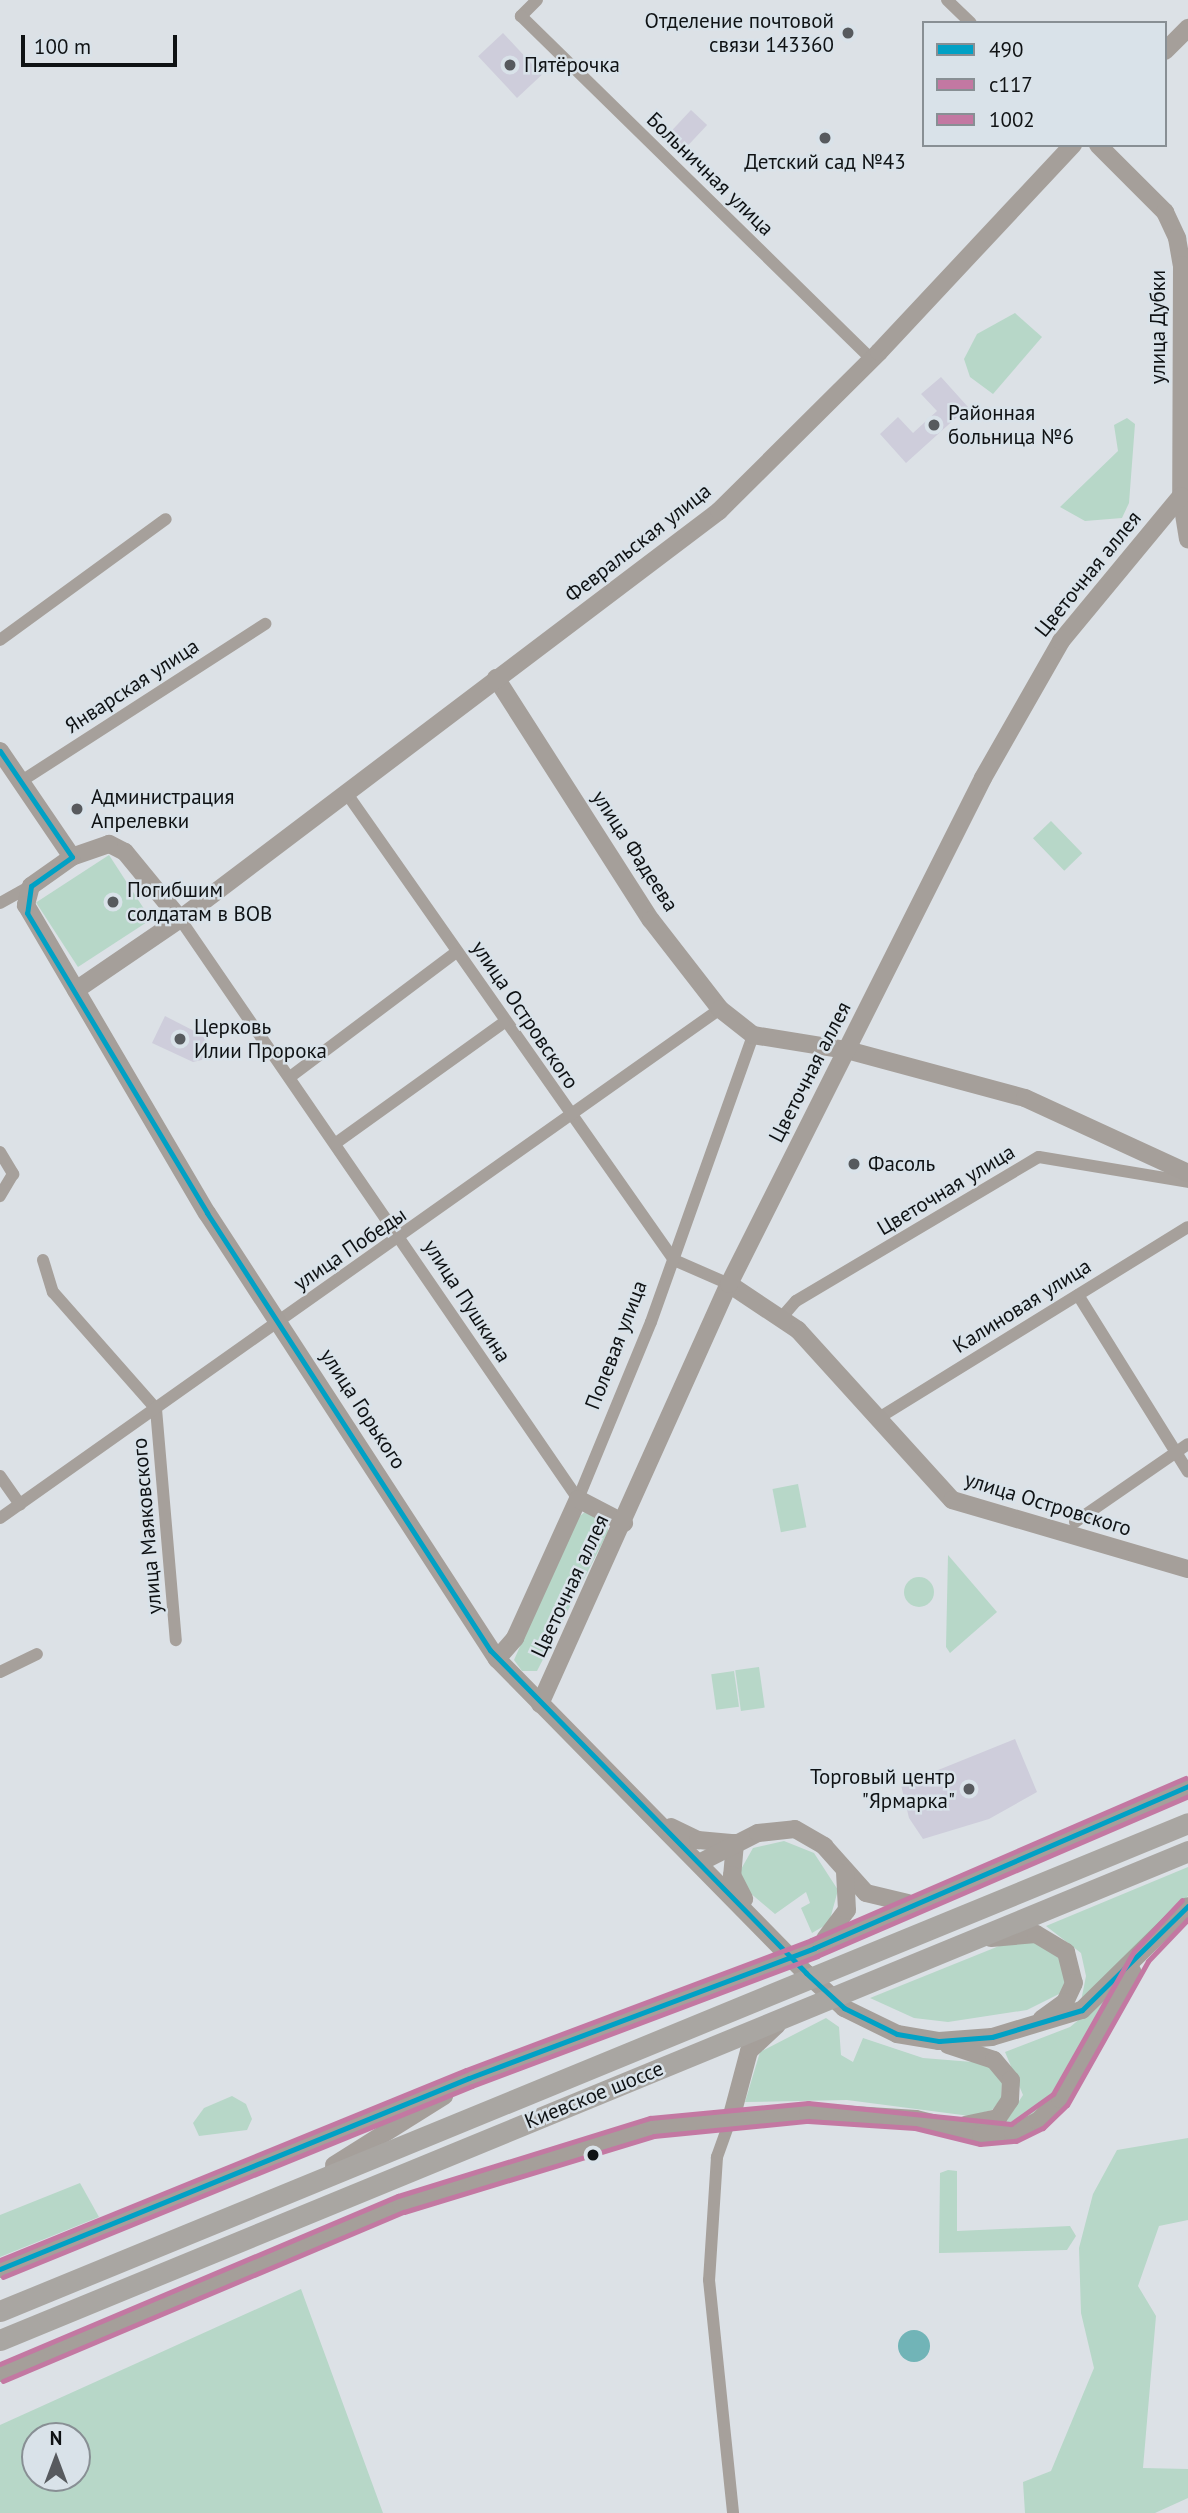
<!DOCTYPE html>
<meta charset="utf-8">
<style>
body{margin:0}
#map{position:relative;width:1188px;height:2513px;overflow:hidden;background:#dce1e6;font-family:"PT Sans",sans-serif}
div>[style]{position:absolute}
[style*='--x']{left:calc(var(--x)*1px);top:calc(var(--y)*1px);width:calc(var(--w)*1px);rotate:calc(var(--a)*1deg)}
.green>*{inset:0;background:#b7d7c8;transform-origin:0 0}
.round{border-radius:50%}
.water>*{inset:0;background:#71b4b7}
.building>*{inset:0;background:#cecddb;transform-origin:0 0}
.street>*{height:12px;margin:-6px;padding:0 6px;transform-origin:6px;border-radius:6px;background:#a6a09b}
.secondary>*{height:18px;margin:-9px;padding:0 9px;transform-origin:9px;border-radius:9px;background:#a59f9a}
.highway>*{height:21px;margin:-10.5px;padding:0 10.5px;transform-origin:10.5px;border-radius:10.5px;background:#a9a6a2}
.bus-1>*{height:5px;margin:-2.5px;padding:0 2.5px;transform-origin:2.5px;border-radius:2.5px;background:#01a1c5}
.bus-2>*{height:5px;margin:-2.5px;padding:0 2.5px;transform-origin:2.5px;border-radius:2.5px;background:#c378a2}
.bus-3>*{height:5px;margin:-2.5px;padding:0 2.5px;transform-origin:2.5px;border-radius:2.5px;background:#c378a2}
.dots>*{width:19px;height:19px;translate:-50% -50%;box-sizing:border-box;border:4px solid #d9e2e9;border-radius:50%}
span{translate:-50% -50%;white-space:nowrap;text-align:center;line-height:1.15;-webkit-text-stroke:5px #d9e2e9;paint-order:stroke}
.poi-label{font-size:21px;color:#0f1214}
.right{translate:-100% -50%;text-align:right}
.left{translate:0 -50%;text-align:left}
.street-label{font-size:21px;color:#0f1214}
.legend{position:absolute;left:922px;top:21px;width:245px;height:126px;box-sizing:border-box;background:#d9e2e9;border:2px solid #888f94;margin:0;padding:9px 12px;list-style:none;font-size:21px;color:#0f1214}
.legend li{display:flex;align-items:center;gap:14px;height:35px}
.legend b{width:35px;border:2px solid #888f94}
.north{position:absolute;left:21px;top:2422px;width:70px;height:70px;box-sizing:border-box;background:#d9e2e9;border:2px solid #888f94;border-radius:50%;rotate:0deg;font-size:19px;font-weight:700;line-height:28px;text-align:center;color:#0f1214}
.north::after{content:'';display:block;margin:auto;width:24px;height:32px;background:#575a5e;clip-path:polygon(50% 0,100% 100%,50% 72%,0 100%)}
.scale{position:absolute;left:21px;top:35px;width:156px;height:32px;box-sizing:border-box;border:4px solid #0f1214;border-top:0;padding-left:9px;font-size:21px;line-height:24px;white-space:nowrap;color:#0f1214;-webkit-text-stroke:5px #d9e2e9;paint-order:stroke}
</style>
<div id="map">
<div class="green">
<i style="clip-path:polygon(1015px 313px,1042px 337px,993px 394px,970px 377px,964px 359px,977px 334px)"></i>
<i style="clip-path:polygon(1127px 418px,1135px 424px,1129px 503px,1122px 518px,1085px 521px,1060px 507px,1118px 451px,1114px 425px)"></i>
<i style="left:1051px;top:821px;width:45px;height:25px;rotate:46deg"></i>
<i style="left:109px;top:855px;width:77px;height:87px;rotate:57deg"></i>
<i style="left:798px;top:1484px;width:44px;height:26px;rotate:79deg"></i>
<i style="clip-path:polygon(585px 1512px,608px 1523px,608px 1532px,537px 1671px,522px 1671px,514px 1660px,576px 1519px)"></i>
<i style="clip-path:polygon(948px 1555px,997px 1612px,950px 1653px,946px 1647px)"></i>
<i class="round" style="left:904px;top:1577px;width:30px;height:30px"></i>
<i style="left:759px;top:1667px;width:41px;height:24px;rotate:82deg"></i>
<i style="left:734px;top:1671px;width:36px;height:23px;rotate:82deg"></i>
<i style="clip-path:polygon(784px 1841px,814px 1853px,838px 1890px,829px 1923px,812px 1933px,801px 1908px,810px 1903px,806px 1892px,775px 1914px,749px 1892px,740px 1871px,753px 1848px)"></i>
<i style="clip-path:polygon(1188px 1867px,1188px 1896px,1081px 2001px,1086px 1976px,1081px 1953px,1046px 1926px)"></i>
<i style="clip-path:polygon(1035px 1940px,1059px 1952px,1067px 1982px,1061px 1993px,1027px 2010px,948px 2022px,914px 2018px,870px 1998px,1009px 1942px)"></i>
<i style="clip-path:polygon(1108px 1996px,1062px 2083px,1039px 2112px,1001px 2129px,1023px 2095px,1005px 2052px,1070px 2027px)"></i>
<i style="clip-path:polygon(826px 2018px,839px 2027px,841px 2055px,853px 2062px,863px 2038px,923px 2058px,985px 2063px,1002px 2082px,1001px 2099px,992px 2110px,970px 2116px,847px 2100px,745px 2102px,760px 2052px)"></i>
<i style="clip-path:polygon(232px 2096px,246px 2104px,252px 2119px,247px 2130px,199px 2136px,193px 2123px,204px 2108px)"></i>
<i style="clip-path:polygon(1188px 2138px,1188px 2220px,1159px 2226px,1138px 2286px,1156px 2316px,1143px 2468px,1188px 2469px,1188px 2498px,1155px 2513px,1025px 2513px,1023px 2482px,1051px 2471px,1094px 2368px,1081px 2313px,1079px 2248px,1093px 2194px,1117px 2150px)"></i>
<i style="clip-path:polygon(948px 2170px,957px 2171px,957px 2231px,1070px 2226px,1076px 2236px,1067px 2250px,939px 2253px,940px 2173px)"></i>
<i style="clip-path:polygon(80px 2183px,99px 2217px,0 2257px,0 2215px)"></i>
<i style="clip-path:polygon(evenodd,301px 2289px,383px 2513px,0 2513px,0 2425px,301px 2289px,35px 2436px,77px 2436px,77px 2478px,35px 2478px,35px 2436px)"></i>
</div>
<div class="water">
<i class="round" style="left:898px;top:2330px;width:32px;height:32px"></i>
</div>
<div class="building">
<i style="left:503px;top:33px;width:57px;height:34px;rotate:47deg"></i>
<i style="left:691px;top:110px;width:22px;height:37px;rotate:43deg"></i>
<i style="clip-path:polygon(941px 377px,968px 407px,906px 463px,880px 434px,898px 417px,913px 433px,937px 411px,921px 394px)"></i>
<i style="clip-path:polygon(165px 1016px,202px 1035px,211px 1048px,206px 1059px,193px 1062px,152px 1043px)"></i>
<i style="clip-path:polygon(1015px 1739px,1037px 1792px,989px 1819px,923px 1839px,909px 1818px,901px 1785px)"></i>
</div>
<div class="street">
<i style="--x:537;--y:0;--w:23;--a:135"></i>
<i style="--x:521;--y:16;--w:491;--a:44.4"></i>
<i style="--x:947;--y:0;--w:33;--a:44"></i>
<i style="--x:0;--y:640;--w:205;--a:-36.1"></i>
<i style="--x:20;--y:782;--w:292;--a:-32.8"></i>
<i style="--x:345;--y:791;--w:573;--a:54.95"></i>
<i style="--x:674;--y:1260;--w:60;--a:23.6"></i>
<i style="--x:0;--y:903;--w:35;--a:-29"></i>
<i style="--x:180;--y:919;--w:703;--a:55.54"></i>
<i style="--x:578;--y:1499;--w:191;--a:-67.6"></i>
<i style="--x:651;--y:1322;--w:305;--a:-70.4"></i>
<i style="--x:290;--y:1077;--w:206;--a:-36.9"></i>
<i style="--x:336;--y:1143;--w:206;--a:-35.7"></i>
<i style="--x:0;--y:1152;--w:26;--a:59"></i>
<i style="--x:13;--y:1174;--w:26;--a:121"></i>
<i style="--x:43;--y:1260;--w:34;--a:73"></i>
<i style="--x:53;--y:1292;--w:156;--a:48.6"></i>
<i style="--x:156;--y:1409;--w:232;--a:85.1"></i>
<i style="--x:1078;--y:1295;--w:208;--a:58.1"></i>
<i style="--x:782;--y:1317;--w:21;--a:-49"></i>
<i style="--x:796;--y:1301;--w:282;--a:-30.7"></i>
<i style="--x:1039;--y:1157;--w:151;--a:9.5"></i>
<i style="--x:877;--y:1419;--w:365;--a:-31.7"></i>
<i style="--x:0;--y:1476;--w:35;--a:55"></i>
<i style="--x:0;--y:1518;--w:882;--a:-35.26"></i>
<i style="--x:1075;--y:1522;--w:137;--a:-34.6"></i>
<i style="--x:0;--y:1672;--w:41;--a:-25.9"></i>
<i style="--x:732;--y:2115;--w:45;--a:109.7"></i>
<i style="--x:717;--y:2157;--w:123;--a:93.7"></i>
<i style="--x:709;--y:2280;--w:234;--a:84.1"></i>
</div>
<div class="secondary">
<i style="--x:1165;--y:51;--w:33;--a:-45"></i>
<i style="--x:1098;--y:145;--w:95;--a:45"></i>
<i style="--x:1165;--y:212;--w:29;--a:65"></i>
<i style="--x:1177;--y:238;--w:27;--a:80"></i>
<i style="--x:1182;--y:265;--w:231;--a:90.2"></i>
<i style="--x:1181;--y:496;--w:44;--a:80.8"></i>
<i style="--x:496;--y:678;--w:287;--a:57.4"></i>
<i style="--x:651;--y:920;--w:113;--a:52.2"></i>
<i style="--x:720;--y:1009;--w:42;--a:38.2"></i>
<i style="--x:753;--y:1035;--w:95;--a:9.1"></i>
<i style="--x:847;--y:1050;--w:184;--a:15.1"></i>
<i style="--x:1025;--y:1098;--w:179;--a:24.7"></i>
<i style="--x:0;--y:751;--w:128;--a:55.8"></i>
<i style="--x:180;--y:919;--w:87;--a:-129.4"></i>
<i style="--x:125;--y:852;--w:18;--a:-153"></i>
<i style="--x:109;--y:844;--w:39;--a:161"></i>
<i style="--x:72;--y:857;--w:50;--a:144.7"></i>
<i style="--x:31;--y:886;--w:20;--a:105"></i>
<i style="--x:26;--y:905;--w:357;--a:59.6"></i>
<i style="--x:207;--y:1213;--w:532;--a:56.97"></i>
<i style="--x:497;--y:1659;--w:441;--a:45.5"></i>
<i style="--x:806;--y:1973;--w:52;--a:42.6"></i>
<i style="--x:844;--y:2008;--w:59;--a:26.1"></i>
<i style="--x:897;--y:2034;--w:43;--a:9.5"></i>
<i style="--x:939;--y:2041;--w:53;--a:-4.3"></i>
<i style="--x:992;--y:2037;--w:94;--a:-16.7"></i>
<i style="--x:1082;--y:2010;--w:148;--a:-44.5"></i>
<i style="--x:76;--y:990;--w:126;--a:-34.3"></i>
<i style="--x:180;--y:919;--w:676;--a:-37.12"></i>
<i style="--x:719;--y:511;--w:226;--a:-44.8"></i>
<i style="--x:879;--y:352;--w:284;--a:-46.9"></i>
<i style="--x:729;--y:1284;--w:83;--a:33.7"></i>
<i style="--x:798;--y:1330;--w:229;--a:47.8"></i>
<i style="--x:952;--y:1500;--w:246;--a:16.3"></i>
<i style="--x:497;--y:1659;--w:28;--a:-49"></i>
<i style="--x:515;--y:1638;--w:153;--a:-65.6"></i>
<i style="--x:578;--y:1499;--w:52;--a:27.6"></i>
<i style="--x:540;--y:1704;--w:461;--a:-65.8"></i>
<i style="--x:729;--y:1284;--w:566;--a:-63.34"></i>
<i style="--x:983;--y:778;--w:158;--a:-60.3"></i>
<i style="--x:1061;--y:641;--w:188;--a:-50.4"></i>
<i style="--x:671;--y:1827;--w:30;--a:26"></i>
<i style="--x:698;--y:1840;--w:36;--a:5"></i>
<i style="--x:735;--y:1843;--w:32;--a:95"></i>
<i style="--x:732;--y:1875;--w:27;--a:63"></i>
<i style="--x:699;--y:1863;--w:66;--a:-27"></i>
<i style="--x:758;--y:1833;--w:37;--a:-6"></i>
<i style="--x:795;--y:1829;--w:34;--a:30"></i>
<i style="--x:824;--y:1846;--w:63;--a:48.2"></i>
<i style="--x:866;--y:1893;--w:43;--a:13.4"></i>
<i style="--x:991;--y:1938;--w:45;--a:-5.1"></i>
<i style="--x:1036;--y:1934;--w:35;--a:31"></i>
<i style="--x:1066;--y:1952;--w:32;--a:76"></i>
<i style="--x:1074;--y:1983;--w:21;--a:115"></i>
<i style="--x:1065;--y:2002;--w:29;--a:144"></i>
<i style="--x:825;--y:1939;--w:36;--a:-53"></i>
<i style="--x:847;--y:1910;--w:37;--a:-93"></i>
<i style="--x:948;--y:2045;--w:48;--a:18.1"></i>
<i style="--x:994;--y:2060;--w:26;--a:50"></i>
<i style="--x:1011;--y:2080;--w:20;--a:93"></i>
<i style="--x:1010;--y:2100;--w:22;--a:124"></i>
<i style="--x:998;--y:2118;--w:33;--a:168"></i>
<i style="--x:732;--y:2115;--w:66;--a:-75.1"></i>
<i style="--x:749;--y:2051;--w:38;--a:-43"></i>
<i style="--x:334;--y:2165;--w:130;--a:-32.1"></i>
<i style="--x:0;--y:2269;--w:506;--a:-22.16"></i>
<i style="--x:469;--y:2078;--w:369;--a:-20.6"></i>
<i style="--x:814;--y:1948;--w:408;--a:-23.4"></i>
<i style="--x:0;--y:2373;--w:435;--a:-22.9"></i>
<i style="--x:401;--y:2204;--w:263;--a:-17.1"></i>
<i style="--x:652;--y:2127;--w:157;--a:-5.5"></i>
<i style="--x:808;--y:2112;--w:108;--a:3.7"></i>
<i style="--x:916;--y:2119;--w:67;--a:13.8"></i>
<i style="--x:981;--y:2135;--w:32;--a:-4"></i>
<i style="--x:1013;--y:2133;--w:28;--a:-26"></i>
<i style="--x:1038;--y:2121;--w:31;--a:-45"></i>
<i style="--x:1060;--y:2099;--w:147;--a:-60.6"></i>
</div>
<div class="highway">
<i style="--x:0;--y:2311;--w:1284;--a:-22.33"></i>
<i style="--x:0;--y:2340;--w:1285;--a:-22.37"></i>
</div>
<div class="bus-1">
<i style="--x:0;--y:751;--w:128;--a:55.8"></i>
<i style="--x:72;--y:857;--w:50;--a:144.7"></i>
<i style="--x:31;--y:886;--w:27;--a:98"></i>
<i style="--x:27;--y:913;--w:350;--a:59"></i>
<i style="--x:207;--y:1213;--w:521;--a:57.07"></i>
<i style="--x:490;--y:1650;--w:452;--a:45.6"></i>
<i style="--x:806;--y:1973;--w:52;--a:42.6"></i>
<i style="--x:844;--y:2008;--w:59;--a:26.1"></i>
<i style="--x:897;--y:2034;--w:43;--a:9.5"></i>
<i style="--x:939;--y:2041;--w:53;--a:-4.3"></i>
<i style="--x:992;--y:2037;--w:94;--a:-16.7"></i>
<i style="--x:1082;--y:2010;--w:148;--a:-44.5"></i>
<i style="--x:0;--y:2269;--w:506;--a:-22.16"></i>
<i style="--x:469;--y:2078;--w:369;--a:-20.6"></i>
<i style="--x:814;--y:1948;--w:408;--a:-23.4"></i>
</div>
<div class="bus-2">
<i style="--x:3;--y:2277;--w:506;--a:-22.16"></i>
<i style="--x:472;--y:2086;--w:369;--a:-20.6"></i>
<i style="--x:817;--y:1956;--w:404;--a:-23.3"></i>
<i style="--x:3;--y:2381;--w:435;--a:-22.9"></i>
<i style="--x:404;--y:2212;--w:261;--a:-16.9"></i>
<i style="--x:654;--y:2136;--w:155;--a:-5.6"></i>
<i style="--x:808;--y:2121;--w:107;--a:3.7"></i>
<i style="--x:915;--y:2128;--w:67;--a:13.8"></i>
<i style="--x:980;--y:2144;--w:36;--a:-5"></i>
<i style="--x:1016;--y:2141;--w:30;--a:-26"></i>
<i style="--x:1043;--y:2128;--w:33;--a:-44"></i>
<i style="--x:1067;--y:2105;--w:165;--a:-60.6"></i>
<i style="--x:1148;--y:1961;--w:58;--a:-46.4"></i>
</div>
<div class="bus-3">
<i style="--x:0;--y:2260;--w:503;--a:-22.18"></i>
<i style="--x:466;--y:2070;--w:369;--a:-20.6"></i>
<i style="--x:811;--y:1940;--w:408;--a:-23.4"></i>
<i style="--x:0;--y:2364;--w:432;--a:-22.9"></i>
<i style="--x:398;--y:2196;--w:264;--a:-17.2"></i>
<i style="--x:650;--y:2118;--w:159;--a:-5.4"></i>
<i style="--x:808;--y:2103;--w:204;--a:5.9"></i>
<i style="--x:1011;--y:2124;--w:52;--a:-35.5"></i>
<i style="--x:1053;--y:2094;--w:164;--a:-60.5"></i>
<i style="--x:1134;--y:1951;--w:70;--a:-46.7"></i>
</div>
<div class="dots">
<i style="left:848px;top:33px;background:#575a5e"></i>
<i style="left:510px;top:65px;background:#575a5e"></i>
<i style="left:825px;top:138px;background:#575a5e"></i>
<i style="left:934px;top:425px;background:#575a5e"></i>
<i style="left:77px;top:809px;background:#575a5e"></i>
<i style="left:113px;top:902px;background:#575a5e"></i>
<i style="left:180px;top:1039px;background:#575a5e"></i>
<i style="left:854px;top:1164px;background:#575a5e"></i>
<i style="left:969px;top:1789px;background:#575a5e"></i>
<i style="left:593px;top:2155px;background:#0f1214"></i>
</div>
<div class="poi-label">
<span class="right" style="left:834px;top:33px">Отделение почтовой<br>связи 143360</span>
<span class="left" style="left:524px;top:65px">Пятёрочка</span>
<span style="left:825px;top:162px">Детский сад №43</span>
<span class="left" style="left:948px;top:425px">Районная<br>больница №6</span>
<span class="left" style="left:91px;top:809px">Администрация<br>Апрелевки</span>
<span class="left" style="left:127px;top:902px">Погибшим<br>солдатам в ВОВ</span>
<span class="left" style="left:194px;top:1039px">Церковь<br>Илии Пророка</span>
<span class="left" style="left:868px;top:1164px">Фасоль</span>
<span class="right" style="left:955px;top:1789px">Торговый центр<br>"Ярмарка"</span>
</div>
<div class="street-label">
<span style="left:710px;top:174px;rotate:44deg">Больничная улица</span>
<span style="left:1158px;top:327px;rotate:-90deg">улица Дубки</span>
<span style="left:638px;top:543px;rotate:-38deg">Февральская улица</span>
<span style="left:1088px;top:574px;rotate:-51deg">Цветочная аллея</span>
<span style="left:132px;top:686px;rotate:-33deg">Январская улица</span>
<span style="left:635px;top:851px;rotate:57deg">улица Фадеева</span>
<span style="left:525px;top:1015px;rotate:56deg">улица Островского</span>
<span style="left:810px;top:1072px;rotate:-63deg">Цветочная аллея</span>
<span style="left:946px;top:1190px;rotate:-31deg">Цветочная улица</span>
<span style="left:350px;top:1249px;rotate:-34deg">улица Победы</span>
<span style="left:467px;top:1301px;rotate:57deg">улица Пушкина</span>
<span style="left:1022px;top:1306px;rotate:-32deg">Калиновая улица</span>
<span style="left:616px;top:1345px;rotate:-69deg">Полевая улица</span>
<span style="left:363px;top:1409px;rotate:57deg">улица Горького</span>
<span style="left:1048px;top:1504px;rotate:17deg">улица Островского</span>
<span style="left:147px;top:1526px;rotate:-95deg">улица Маяковского</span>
<span style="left:570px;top:1586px;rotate:-65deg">Цветочная аллея</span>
<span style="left:594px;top:2095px;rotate:-22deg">Киевское шоссе</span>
</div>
<ul class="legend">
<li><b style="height:9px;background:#01a1c5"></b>490</li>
<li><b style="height:9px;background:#c378a2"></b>с117</li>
<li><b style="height:9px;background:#c378a2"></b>1002</li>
</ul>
<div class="north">N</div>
<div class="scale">100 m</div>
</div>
